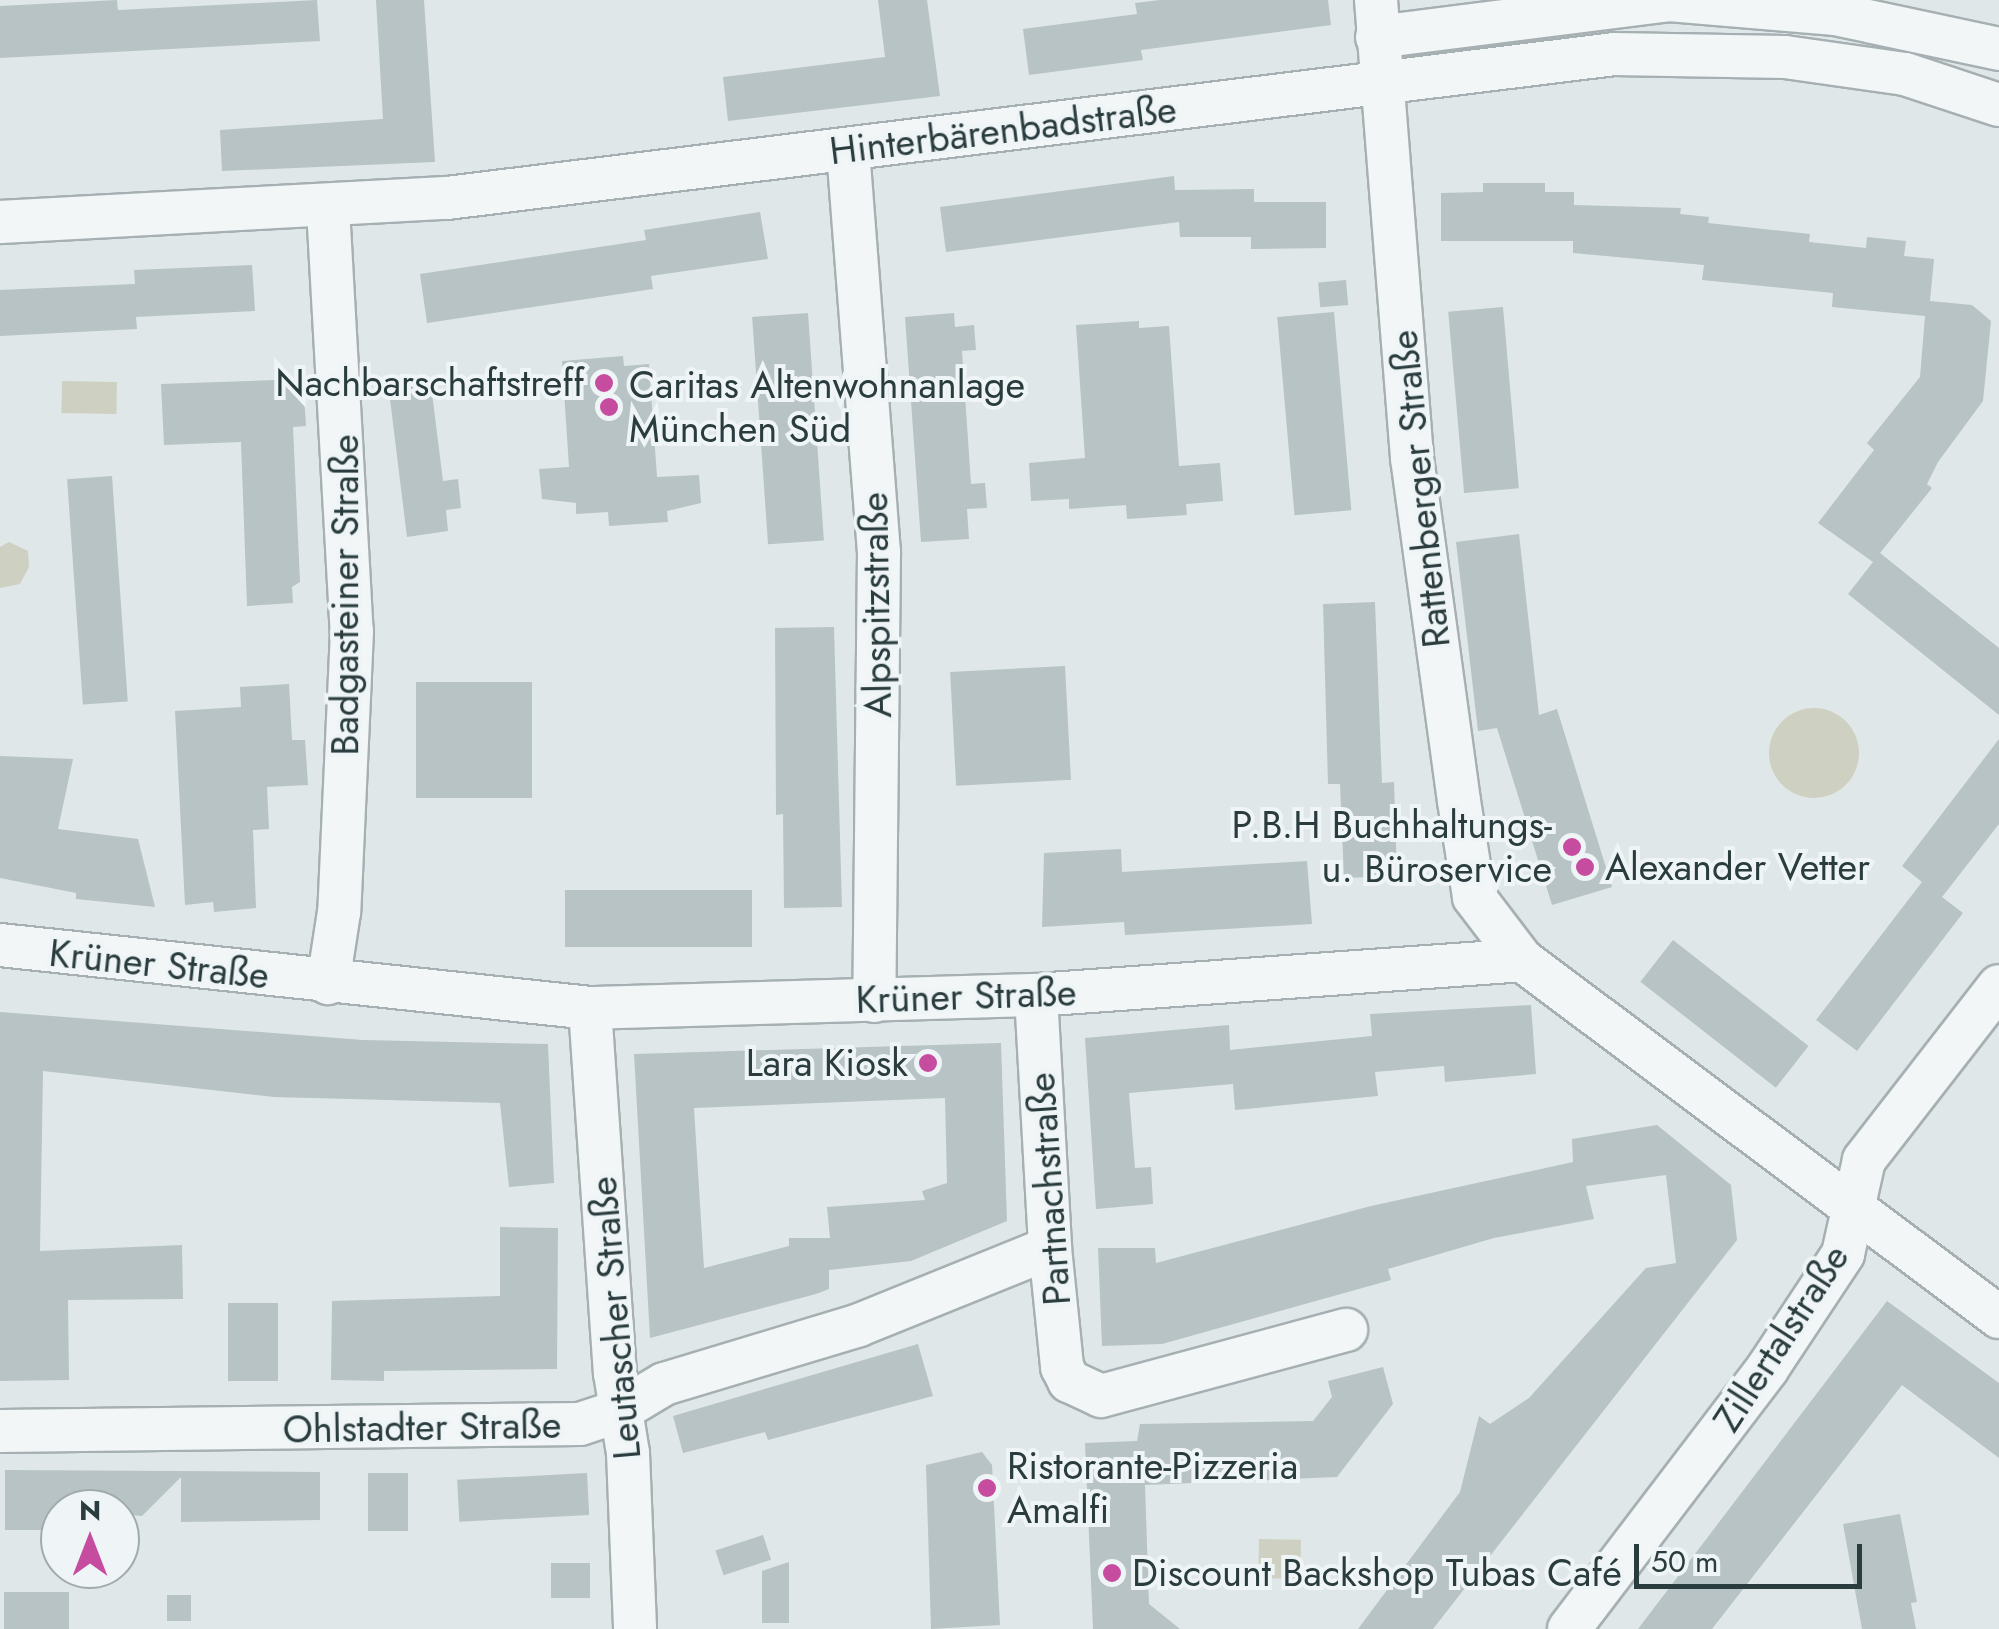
<!DOCTYPE html>
<meta charset="utf-8">
<style>
body{margin:0}
#map{position:relative;width:1999px;height:1629px;overflow:hidden;background:#e0e7e8;font-family:Jost,sans-serif}
div>[style]{position:absolute}
[style*='--x']{left:calc(var(--x)*1px);top:calc(var(--y)*1px);width:calc(var(--w)*1px);rotate:calc(var(--a)*1deg)}
.green>*{inset:0;background:#ced1c1;transform-origin:0 0}
.round{border-radius:50%}
.building>*{inset:0;background:#b7c3c4;transform-origin:0 0}
.roads{filter:drop-shadow(2px 0 #a6b0b2) drop-shadow(-2px 0 #a6b0b2) drop-shadow(0 2px #a6b0b2) drop-shadow(0 -2px #a6b0b2)}
.minor>*{height:42px;margin:-21px;padding:0 21px;transform-origin:21px;border-radius:21px;background:#f2f6f7}
.dots>*{width:28px;height:28px;translate:-50% -50%;box-sizing:border-box;border:5px solid #eff5f6;border-radius:50%}
span{translate:-50% -50%;white-space:nowrap;text-align:center;line-height:1.15;-webkit-text-stroke:8px #eff5f6;paint-order:stroke}
.street-label{font-size:38px;color:#2a3c3e}
.poi-label{font-size:38px;color:#2a3c3e}
.right{translate:-100% -50%;text-align:right}
.left{translate:0 -50%;text-align:left}
.north{position:absolute;left:40px;top:1489px;width:100px;height:100px;box-sizing:border-box;background:#eff5f6;border:2px solid #a0abac;border-radius:50%;rotate:0deg;font-size:28px;font-weight:700;line-height:40px;text-align:center;color:#2a3c3e}
.north::after{content:'';display:block;margin:auto;width:35px;height:45px;background:#c64ca0;clip-path:polygon(50% 0,100% 100%,50% 72%,0 100%)}
.scale{position:absolute;left:1634px;top:1544px;width:228px;height:45px;box-sizing:border-box;border:5px solid #2a3c3e;border-top:0;padding-left:12px;font-size:30px;line-height:35px;white-space:nowrap;color:#2a3c3e;-webkit-text-stroke:8px #eff5f6;paint-order:stroke}
</style>
<div id="map">
<div class="green">
<i style="left:62px;top:381px;width:55px;height:32px;rotate:1deg"></i>
<i style="clip-path:polygon(9px 542px,28px 551px,29px 567px,20px 584px,0 588px,0 547px)"></i>
<i class="round" style="left:1769px;top:708px;width:90px;height:90px"></i>
<i style="left:1259px;top:1539px;width:42px;height:39px;rotate:1deg"></i>
</div>
<div class="building">
<i style="clip-path:polygon(117px 0,118px 10px,317px 0,320px 41px,0 58px,0 6px)"></i>
<i style="clip-path:polygon(376px 0,424px 0,435px 162px,222px 171px,220px 130px,383px 119px)"></i>
<i style="clip-path:polygon(878px 0,927px 0,940px 96px,728px 121px,723px 77px,885px 57px)"></i>
<i style="clip-path:polygon(1160px 0,1328px 0,1331px 25px,1141px 50px,1143px 60px,1029px 75px,1023px 29px,1137px 14px,1135px 3px)"></i>
<i style="clip-path:polygon(1174px 176px,1175px 190px,1254px 189px,1254px 202px,1326px 202px,1326px 248px,1251px 249px,1251px 237px,1180px 237px,1179px 222px,946px 252px,940px 207px)"></i>
<i style="clip-path:polygon(1483px 183px,1545px 183px,1545px 192px,1574px 192px,1574px 205px,1681px 208px,1680px 214px,1709px 217px,1708px 223px,1810px 234px,1809px 242px,1866px 248px,1867px 237px,1906px 241px,1904px 256px,1934px 259px,1930px 301px,1972px 305px,1991px 321px,1983px 401px,1938px 462px,1927px 484px,1932px 488px,1880px 553px,1999px 648px,1999px 715px,1848px 594px,1873px 562px,1818px 523px,1874px 450px,1867px 443px,1920px 377px,1925px 316px,1832px 307px,1833px 293px,1702px 280px,1704px 265px,1573px 253px,1573px 241px,1441px 241px,1441px 193px,1483px 192px)"></i>
<i style="clip-path:polygon(760px 212px,768px 259px,651px 276px,653px 289px,427px 323px,420px 274px,646px 240px,644px 230px)"></i>
<i style="clip-path:polygon(252px 265px,255px 311px,136px 317px,137px 329px,0 336px,0 290px,135px 284px,134px 270px)"></i>
<i style="left:1346px;top:280px;width:25px;height:28px;rotate:85deg"></i>
<i style="left:1503px;top:307px;width:182px;height:55px;rotate:85deg"></i>
<i style="left:1334px;top:312px;width:199px;height:57px;rotate:85deg"></i>
<i style="left:808px;top:313px;width:228px;height:56px;rotate:86deg"></i>
<i style="clip-path:polygon(954px 313px,955px 327px,974px 325px,976px 350px,962px 351px,971px 484px,985px 483px,987px 508px,967px 509px,969px 539px,921px 542px,905px 317px)"></i>
<i style="clip-path:polygon(1139px 321px,1139px 328px,1169px 326px,1179px 466px,1220px 463px,1223px 501px,1186px 504px,1187px 515px,1127px 519px,1126px 505px,1069px 509px,1069px 499px,1031px 501px,1029px 463px,1085px 458px,1076px 325px)"></i>
<i style="clip-path:polygon(623px 356px,624px 366px,649px 364px,657px 477px,699px 475px,701px 503px,667px 511px,668px 522px,609px 526px,608px 512px,576px 514px,576px 503px,542px 499px,539px 469px,569px 467px,562px 361px)"></i>
<i style="clip-path:polygon(430px 377px,443px 481px,458px 479px,461px 508px,446px 510px,448px 531px,407px 537px,388px 383px)"></i>
<i style="clip-path:polygon(303px 379px,306px 426px,293px 427px,300px 582px,292px 587px,293px 603px,247px 606px,241px 442px,164px 445px,161px 384px)"></i>
<i style="left:112px;top:476px;width:226px;height:45px;rotate:86deg"></i>
<i style="clip-path:polygon(1519px 534px,1539px 715px,1557px 709px,1612px 887px,1552px 905px,1497px 728px,1478px 731px,1456px 542px)"></i>
<i style="clip-path:polygon(1375px 602px,1382px 783px,1394px 782px,1397px 876px,1344px 878px,1340px 784px,1328px 784px,1323px 604px)"></i>
<i style="clip-path:polygon(834px 627px,842px 907px,784px 908px,783px 814px,776px 815px,775px 628px)"></i>
<i style="left:1065px;top:666px;width:114px;height:115px;rotate:87deg"></i>
<i style="left:416px;top:682px;width:116px;height:116px"></i>
<i style="clip-path:polygon(289px 684px,292px 740px,305px 740px,308px 785px,267px 787px,269px 829px,253px 830px,256px 908px,214px 912px,213px 902px,185px 905px,175px 711px,241px 707px,240px 687px)"></i>
<i style="clip-path:polygon(1999px 739px,1999px 824px,1942px 897px,1963px 913px,1857px 1051px,1816px 1020px,1922px 882px,1902px 866px)"></i>
<i style="clip-path:polygon(0 756px,73px 759px,58px 829px,138px 839px,155px 907px,76px 899px,76px 893px,0 878px)"></i>
<i style="clip-path:polygon(1121px 849px,1122px 872px,1307px 861px,1312px 924px,1125px 935px,1124px 922px,1042px 927px,1044px 853px)"></i>
<i style="left:565px;top:890px;width:187px;height:57px"></i>
<i style="left:1673px;top:940px;width:172px;height:53px;rotate:38deg"></i>
<i style="clip-path:polygon(1531px 1005px,1536px 1074px,1445px 1082px,1444px 1066px,1375px 1072px,1378px 1096px,1235px 1110px,1233px 1084px,1129px 1093px,1135px 1168px,1151px 1167px,1153px 1204px,1096px 1209px,1085px 1038px,1229px 1025px,1230px 1050px,1372px 1036px,1370px 1014px)"></i>
<i style="clip-path:polygon(0 1012px,363px 1040px,548px 1044px,554px 1183px,509px 1187px,500px 1103px,274px 1097px,43px 1071px,40px 1251px,182px 1245px,183px 1299px,68px 1300px,69px 1380px,0 1381px)"></i>
<i style="clip-path:polygon(evenodd,1001px 1043px,1007px 1221px,911px 1261px,829px 1270px,829px 1289px,816px 1294px,650px 1338px,634px 1054px,1001px 1043px,945px 1098px,947px 1183px,922px 1191px,925px 1200px,827px 1207px,830px 1238px,789px 1238px,789px 1246px,704px 1268px,694px 1108px,945px 1098px)"></i>
<i style="clip-path:polygon(1657px 1125px,1731px 1185px,1737px 1240px,1433px 1629px,1358px 1629px,1460px 1492px,1479px 1416px,1490px 1424px,1529px 1398px,1646px 1268px,1676px 1263px,1666px 1175px,1586px 1186px,1594px 1219px,1494px 1238px,1388px 1269px,1391px 1280px,1162px 1344px,1102px 1346px,1098px 1248px,1155px 1248px,1156px 1263px,1371px 1206px,1573px 1162px,1572px 1139px)"></i>
<i style="clip-path:polygon(500px 1227px,558px 1228px,557px 1369px,384px 1371px,384px 1381px,331px 1380px,332px 1301px,500px 1296px)"></i>
<i style="clip-path:polygon(1887px 1301px,1999px 1383px,1999px 1458px,1902px 1385px,1712px 1629px,1638px 1629px)"></i>
<i style="left:228px;top:1303px;width:50px;height:78px"></i>
<i style="clip-path:polygon(918px 1344px,933px 1396px,768px 1440px,765px 1432px,683px 1453px,673px 1416px)"></i>
<i style="clip-path:polygon(1383px 1367px,1393px 1404px,1337px 1477px,1145px 1485px,1149px 1604px,1180px 1629px,1093px 1629px,1085px 1443px,1137px 1441px,1140px 1424px,1313px 1421px,1332px 1397px,1328px 1381px)"></i>
<i style="clip-path:polygon(982px 1452px,992px 1465px,1000px 1625px,931px 1629px,926px 1465px)"></i>
<i style="clip-path:polygon(5px 1470px,320px 1472px,320px 1520px,181px 1522px,181px 1477px,142px 1516px,60px 1509px,60px 1530px,5px 1530px)"></i>
<i style="left:368px;top:1473px;width:40px;height:58px"></i>
<i style="left:587px;top:1473px;width:42px;height:130px;rotate:87deg"></i>
<i style="clip-path:polygon(1900px 1514px,1917px 1602px,1911px 1603px,1916px 1629px,1862px 1629px,1843px 1524px)"></i>
<i style="left:763px;top:1535px;width:26px;height:50px;rotate:72deg"></i>
<i style="clip-path:polygon(789px 1562px,789px 1623px,762px 1623px,762px 1571px)"></i>
<i style="left:590px;top:1563px;width:35px;height:39px;rotate:90deg"></i>
<i style="left:69px;top:1592px;width:37px;height:65px;rotate:90deg"></i>
<i style="left:167px;top:1595px;width:24px;height:26px"></i>
</div>
<div class="roads">
<div class="minor">
<i style="--x:1376;--y:0;--w:459;--a:85.5"></i>
<i style="--x:1412;--y:458;--w:346;--a:82.2"></i>
<i style="--x:1459;--y:801;--w:97;--a:81.1"></i>
<i style="--x:1474;--y:897;--w:79;--a:52.7"></i>
<i style="--x:1377;--y:37;--w:294;--a:-7.2"></i>
<i style="--x:1669;--y:0;--w:167;--a:4.8"></i>
<i style="--x:1835;--y:14;--w:168;--a:12"></i>
<i style="--x:848;--y:150;--w:403;--a:85.6"></i>
<i style="--x:879;--y:552;--w:449;--a:90.6"></i>
<i style="--x:328;--y:208;--w:424;--a:86.8"></i>
<i style="--x:352;--y:631;--w:281;--a:92.6"></i>
<i style="--x:339;--y:912;--w:72;--a:98.8"></i>
<i style="--x:0;--y:222;--w:448;--a:-3.1"></i>
<i style="--x:447;--y:198;--w:1176;--a:-7.03"></i>
<i style="--x:1614;--y:54;--w:171;--a:1"></i>
<i style="--x:1785;--y:57;--w:121;--a:8.1"></i>
<i style="--x:1905;--y:74;--w:99;--a:18.3"></i>
<i style="--x:0;--y:945;--w:593;--a:6.09"></i>
<i style="--x:590;--y:1008;--w:446;--a:-1.7"></i>
<i style="--x:1036;--y:995;--w:487;--a:-4.1"></i>
<i style="--x:1522;--y:960;--w:596;--a:36.81"></i>
<i style="--x:1036;--y:995;--w:253;--a:86.8"></i>
<i style="--x:1050;--y:1248;--w:120;--a:84.2"></i>
<i style="--x:1062;--y:1367;--w:16;--a:63"></i>
<i style="--x:1069;--y:1381;--w:35;--a:25"></i>
<i style="--x:1101;--y:1396;--w:254;--a:-15.1"></i>
<i style="--x:590;--y:1008;--w:366;--a:86.1"></i>
<i style="--x:615;--y:1373;--w:81;--a:80.8"></i>
<i style="--x:628;--y:1453;--w:176;--a:87.7"></i>
<i style="--x:0;--y:1431;--w:580;--a:-0.69"></i>
<i style="--x:580;--y:1424;--w:41;--a:-18.4"></i>
<i style="--x:619;--y:1411;--w:52;--a:-31"></i>
<i style="--x:664;--y:1384;--w:204;--a:-16.8"></i>
<i style="--x:859;--y:1325;--w:206;--a:-22"></i>
<i style="--x:1569;--y:1629;--w:327;--a:-52.7"></i>
<i style="--x:1767;--y:1369;--w:138;--a:-56.5"></i>
<i style="--x:1843;--y:1254;--w:96;--a:-77.4"></i>
<i style="--x:1864;--y:1160;--w:220;--a:-52.2"></i>
</div>
</div>
<div class="dots">
<i style="left:604px;top:383px;background:#c64ca0"></i>
<i style="left:609px;top:407px;background:#c64ca0"></i>
<i style="left:1572px;top:847px;background:#c64ca0"></i>
<i style="left:1585px;top:867px;background:#c64ca0"></i>
<i style="left:928px;top:1063px;background:#c64ca0"></i>
<i style="left:987px;top:1488px;background:#c64ca0"></i>
<i style="left:1112px;top:1573px;background:#c64ca0"></i>
</div>
<div class="street-label">
<span style="left:1003px;top:130px;rotate:-7deg">Hinterbärenbadstraße</span>
<span style="left:1420px;top:489px;rotate:-96deg">Rattenberger Straße</span>
<span style="left:345px;top:595px;rotate:-90deg">Badgasteiner Straße</span>
<span style="left:876px;top:605px;rotate:-91deg">Alpspitzstraße</span>
<span style="left:159px;top:964px;rotate:6deg">Krüner Straße</span>
<span style="left:966px;top:996px;rotate:-2deg">Krüner Straße</span>
<span style="left:1049px;top:1189px;rotate:-94deg">Partnachstraße</span>
<span style="left:615px;top:1318px;rotate:-95deg">Leutascher Straße</span>
<span style="left:1781px;top:1338px;rotate:-57deg">Zillertalstraße</span>
<span style="left:422px;top:1427px;rotate:-1deg">Ohlstadter Straße</span>
</div>
<div class="poi-label">
<span class="right" style="left:584px;top:383px">Nachbarschaftstreff</span>
<span class="left" style="left:629px;top:407px">Caritas Altenwohnanlage<br>München Süd</span>
<span class="right" style="left:1552px;top:847px">P.B.H Buchhaltungs-<br>u. Büroservice</span>
<span class="left" style="left:1605px;top:867px">Alexander Vetter</span>
<span class="right" style="left:908px;top:1063px">Lara Kiosk</span>
<span class="left" style="left:1007px;top:1488px">Ristorante-Pizzeria<br>Amalfi</span>
<span class="left" style="left:1132px;top:1573px">Discount Backshop Tubas Café</span>
</div>
<div class="north">N</div>
<div class="scale">50 m</div>
</div>
